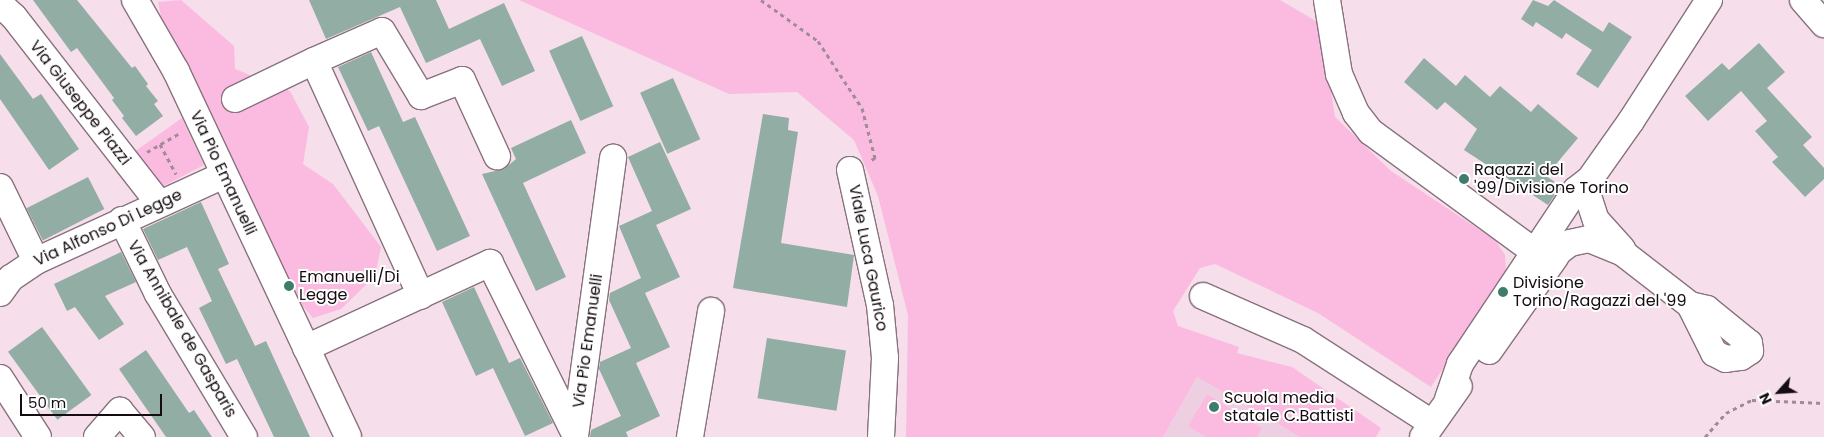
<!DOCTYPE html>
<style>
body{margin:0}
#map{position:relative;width:1824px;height:437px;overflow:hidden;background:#f6deeb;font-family:Poppins,sans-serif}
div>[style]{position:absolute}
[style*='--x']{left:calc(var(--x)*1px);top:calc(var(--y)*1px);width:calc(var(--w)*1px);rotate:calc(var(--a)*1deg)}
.built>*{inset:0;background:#eecfe1}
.green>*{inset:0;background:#fbbbe0}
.building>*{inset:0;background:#92ada4;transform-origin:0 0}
.path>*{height:3px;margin-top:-1.5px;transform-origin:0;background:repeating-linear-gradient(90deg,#9e8c96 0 4px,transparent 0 8px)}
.roads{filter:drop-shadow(1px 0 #88727e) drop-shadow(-1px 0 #88727e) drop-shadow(0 1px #88727e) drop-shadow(0 -1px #88727e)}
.minor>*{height:26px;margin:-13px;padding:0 13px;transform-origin:13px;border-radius:13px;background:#fff}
.dots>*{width:14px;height:14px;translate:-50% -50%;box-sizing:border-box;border:2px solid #fff;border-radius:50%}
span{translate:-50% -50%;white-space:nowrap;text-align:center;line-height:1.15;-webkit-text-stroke:4px #fff;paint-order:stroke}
.street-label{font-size:16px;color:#140c11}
.poi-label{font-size:16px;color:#140c11}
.left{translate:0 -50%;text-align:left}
.north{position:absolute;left:1754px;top:367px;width:50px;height:50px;-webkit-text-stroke:4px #fff;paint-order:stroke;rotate:244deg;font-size:14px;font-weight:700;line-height:20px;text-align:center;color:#140c11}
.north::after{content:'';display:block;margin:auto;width:18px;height:22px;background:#140c11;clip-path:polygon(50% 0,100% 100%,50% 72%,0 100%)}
.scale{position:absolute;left:20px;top:394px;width:142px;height:22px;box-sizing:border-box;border:2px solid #140c11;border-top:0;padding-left:6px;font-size:15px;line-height:18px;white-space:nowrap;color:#140c11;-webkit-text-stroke:4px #fff;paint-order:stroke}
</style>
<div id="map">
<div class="built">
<i style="clip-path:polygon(1197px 377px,1300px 437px,1163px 437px)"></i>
</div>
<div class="green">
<i style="clip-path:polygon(181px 0,234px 46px,235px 69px,290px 91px,309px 127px,303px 164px,333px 184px,381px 247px,375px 276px,341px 309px,313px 318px,296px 298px,164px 30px,158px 2px)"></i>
<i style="clip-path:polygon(519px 0,1280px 0,1321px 24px,1335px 117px,1391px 171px,1495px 240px,1505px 255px,1506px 272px,1431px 387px,1318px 313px,1215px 264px,1200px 268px,1173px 311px,1178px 326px,1239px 347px,1237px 353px,1292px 367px,1381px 428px,1376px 437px,1300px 437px,1197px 377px,1163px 437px,906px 437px,908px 315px,878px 196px,854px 140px,797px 92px,729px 94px)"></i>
<i style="clip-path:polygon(182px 118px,204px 165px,160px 188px,134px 152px)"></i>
<i style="clip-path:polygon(1207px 394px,1262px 428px,1257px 437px,1206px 437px,1188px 426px)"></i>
</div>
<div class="building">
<i style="clip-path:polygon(33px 0,77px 0,132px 68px,135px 66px,148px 84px,146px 86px,158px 101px,154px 104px,163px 116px,136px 136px,122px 118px,124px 116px,112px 100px,114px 98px,77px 48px,71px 52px)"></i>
<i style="clip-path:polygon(309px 0,436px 0,449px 29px,504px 3px,535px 71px,502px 86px,480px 39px,426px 63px,400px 7px,326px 39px)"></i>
<i style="clip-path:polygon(1533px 0,1548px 6px,1554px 0,1603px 32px,1609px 22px,1632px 37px,1598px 88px,1576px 74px,1592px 50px,1566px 33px,1562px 39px,1536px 22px,1533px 27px,1521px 19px)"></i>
<i style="left:582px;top:36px;width:77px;height:36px;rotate:66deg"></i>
<i style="clip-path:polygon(1759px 43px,1785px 72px,1767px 88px,1812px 137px,1803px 145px,1824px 168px,1824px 179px,1805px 197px,1772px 162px,1778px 157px,1755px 131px,1767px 121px,1741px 91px,1708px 121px,1685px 96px,1722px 63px,1729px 70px)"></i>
<i style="clip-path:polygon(371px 52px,403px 122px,415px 117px,470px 236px,437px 251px,379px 126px,368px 131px,338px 67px)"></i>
<i style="clip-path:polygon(0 54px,33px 99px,41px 94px,79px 149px,49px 170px,0 99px)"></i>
<i style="clip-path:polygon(1424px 58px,1456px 86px,1465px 75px,1490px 97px,1500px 86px,1531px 112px,1538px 104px,1578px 138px,1546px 176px,1561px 186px,1548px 205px,1464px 150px,1477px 129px,1445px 102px,1437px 110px,1404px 82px)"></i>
<i style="left:673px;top:78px;width:67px;height:36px;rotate:66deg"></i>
<i style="clip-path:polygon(763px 114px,789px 118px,788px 130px,798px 132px,781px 243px,854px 255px,847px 307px,733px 288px)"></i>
<i style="clip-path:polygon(571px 120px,586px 153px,523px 183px,566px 277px,536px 291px,482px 174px,504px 169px,516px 159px,511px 148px)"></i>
<i style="clip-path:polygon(660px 142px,691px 209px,656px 225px,680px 277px,645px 293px,670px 347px,636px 363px,660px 416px,626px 432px,628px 437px,590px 437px,591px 430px,621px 416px,599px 369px,600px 362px,631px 348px,609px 300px,610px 293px,641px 278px,619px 226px,652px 211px,628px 157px)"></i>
<i style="left:88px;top:177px;width:36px;height:69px;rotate:63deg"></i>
<i style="clip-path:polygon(201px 202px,229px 264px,218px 269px,255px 346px,266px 341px,310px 437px,274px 437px,237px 359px,226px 364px,199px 308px,212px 301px,187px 247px,158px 260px,143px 229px)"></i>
<i style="clip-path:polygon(121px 252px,136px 282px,105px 296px,124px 324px,99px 340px,75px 307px,67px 311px,54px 284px)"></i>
<i style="clip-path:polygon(474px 287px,509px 363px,520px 358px,553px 423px,525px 436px,493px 368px,476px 376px,442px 302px)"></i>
<i style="left:42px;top:327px;width:84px;height:42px;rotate:54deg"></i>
<i style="left:767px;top:338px;width:80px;height:61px;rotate:9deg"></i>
<i style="clip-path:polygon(146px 350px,189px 413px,194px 410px,212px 437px,166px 437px,119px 369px)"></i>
</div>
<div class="path">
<i style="--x:761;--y:0;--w:70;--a:35.7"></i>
<i style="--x:818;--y:41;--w:80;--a:56.7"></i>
<i style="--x:862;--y:108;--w:52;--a:75.4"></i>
<i style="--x:875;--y:158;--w:7;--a:153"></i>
<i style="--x:160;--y:144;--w:34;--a:62"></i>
<i style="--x:147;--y:152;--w:39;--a:-30"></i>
<i style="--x:1705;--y:437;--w:32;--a:-49"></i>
<i style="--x:1726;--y:413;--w:29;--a:-27"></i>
<i style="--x:1752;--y:400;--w:72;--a:2.4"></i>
</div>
<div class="roads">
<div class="minor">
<i style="--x:135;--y:0;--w:82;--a:60"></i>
<i style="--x:176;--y:71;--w:404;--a:64.8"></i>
<i style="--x:1327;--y:0;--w:75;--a:80.8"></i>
<i style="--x:1339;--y:74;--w:43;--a:66.4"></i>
<i style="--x:1356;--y:113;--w:24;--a:52"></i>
<i style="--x:1371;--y:132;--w:198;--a:36.2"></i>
<i style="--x:1531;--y:249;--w:11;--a:49"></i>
<i style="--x:1538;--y:257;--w:10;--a:96"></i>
<i style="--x:1803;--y:0;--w:32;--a:49"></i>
<i style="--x:0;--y:4;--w:19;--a:43"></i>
<i style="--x:14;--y:17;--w:236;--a:52.1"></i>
<i style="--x:314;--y:61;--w:74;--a:-23.8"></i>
<i style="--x:382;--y:31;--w:76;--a:59"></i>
<i style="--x:421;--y:96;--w:44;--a:-21.3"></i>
<i style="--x:462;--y:80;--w:84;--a:65.3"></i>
<i style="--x:235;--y:99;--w:88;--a:-25.7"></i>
<i style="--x:314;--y:61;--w:258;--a:65.5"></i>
<i style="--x:850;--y:170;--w:138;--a:77.5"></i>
<i style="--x:880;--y:305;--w:53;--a:84.6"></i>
<i style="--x:885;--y:358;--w:79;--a:92.9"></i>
<i style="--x:0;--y:187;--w:82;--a:64.1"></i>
<i style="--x:1588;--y:196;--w:25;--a:72"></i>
<i style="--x:1596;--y:220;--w:39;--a:48"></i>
<i style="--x:122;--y:220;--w:82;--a:64.1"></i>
<i style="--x:158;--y:294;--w:167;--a:59"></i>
<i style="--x:1558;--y:252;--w:15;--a:-37"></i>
<i style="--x:1570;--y:243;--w:19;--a:-12"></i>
<i style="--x:1589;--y:239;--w:37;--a:22"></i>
<i style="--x:1623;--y:253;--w:85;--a:37.8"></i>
<i style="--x:1690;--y:305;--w:54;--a:63.4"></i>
<i style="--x:1714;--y:353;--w:13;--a:27"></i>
<i style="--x:1726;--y:359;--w:15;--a:-8"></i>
<i style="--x:1741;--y:357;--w:11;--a:-34"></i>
<i style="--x:1750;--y:351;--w:8;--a:-97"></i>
<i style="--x:1749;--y:343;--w:54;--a:-141"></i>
<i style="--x:1707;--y:309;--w:17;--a:-167"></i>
<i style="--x:0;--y:293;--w:19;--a:-54"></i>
<i style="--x:11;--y:278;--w:30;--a:-34"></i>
<i style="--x:36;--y:261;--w:207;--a:-24.6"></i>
<i style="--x:1203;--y:296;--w:109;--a:23.7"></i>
<i style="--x:1303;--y:340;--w:153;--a:32.8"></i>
<i style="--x:306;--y:348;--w:203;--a:-24.8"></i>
<i style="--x:490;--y:263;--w:191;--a:63.6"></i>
<i style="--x:1489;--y:351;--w:116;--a:-54.8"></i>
<i style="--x:0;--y:378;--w:70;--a:57.2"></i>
<i style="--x:1448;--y:399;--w:37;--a:-71"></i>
<i style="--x:1460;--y:364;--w:209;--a:-56.3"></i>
<i style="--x:1576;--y:190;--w:18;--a:-38"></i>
<i style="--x:1590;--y:179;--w:71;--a:-54.7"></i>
<i style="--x:1631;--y:121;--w:144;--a:-57.2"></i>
<i style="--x:575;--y:436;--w:281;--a:-82.2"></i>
<i style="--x:97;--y:437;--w:35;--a:-49"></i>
<i style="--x:120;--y:411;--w:34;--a:50"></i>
<i style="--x:690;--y:437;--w:128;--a:-80.5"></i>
<i style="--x:1423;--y:437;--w:62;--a:-54.8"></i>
</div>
</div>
<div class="dots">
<i style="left:1464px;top:179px;background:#3e7d6b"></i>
<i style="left:289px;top:286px;background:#3e7d6b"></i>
<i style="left:1503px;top:292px;background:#3e7d6b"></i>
<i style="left:1214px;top:407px;background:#3e7d6b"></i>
</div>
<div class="street-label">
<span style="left:80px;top:103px;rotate:52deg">Via Giuseppe Piazzi</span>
<span style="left:223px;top:173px;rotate:65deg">Via Pio Emanuelli</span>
<span style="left:108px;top:228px;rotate:-25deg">Via Alfonso Di Legge</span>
<span style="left:868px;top:258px;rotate:79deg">Viale Luca Gaurico</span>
<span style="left:182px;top:329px;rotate:60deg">Via Annibale de Gasparis</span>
<span style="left:588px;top:341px;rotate:-82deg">Via Pio Emanuelli</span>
</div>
<div class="poi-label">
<span class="left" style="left:1474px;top:179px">Ragazzi del<br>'99/Divisione Torino</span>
<span class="left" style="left:299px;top:286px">Emanuelli/Di<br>Legge</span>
<span class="left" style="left:1513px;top:292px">Divisione<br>Torino/Ragazzi del '99</span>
<span class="left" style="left:1224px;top:407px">Scuola media<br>statale C.Battisti</span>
</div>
<div class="north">N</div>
<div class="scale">50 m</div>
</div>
